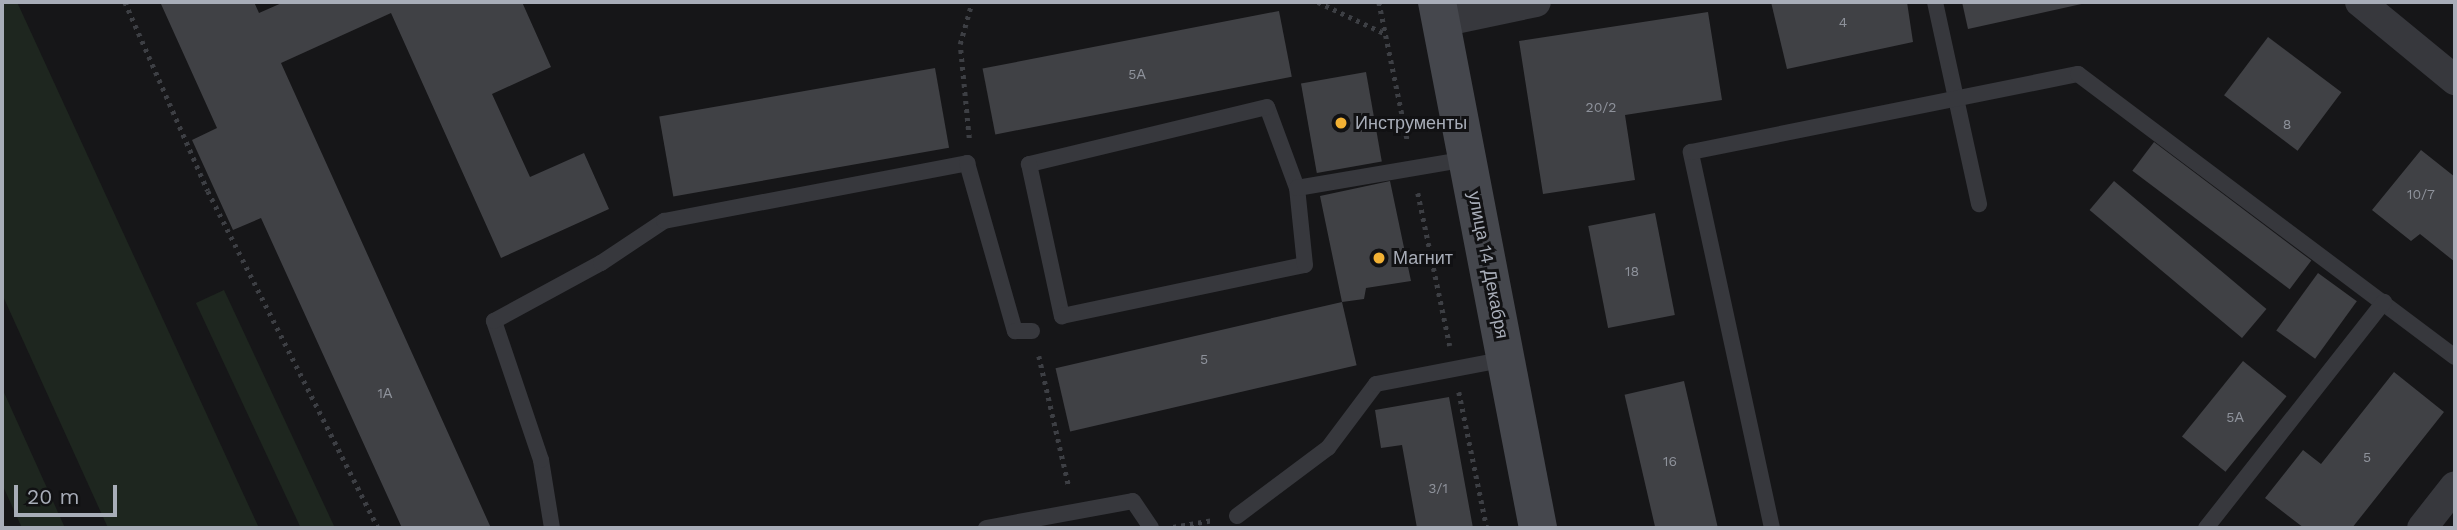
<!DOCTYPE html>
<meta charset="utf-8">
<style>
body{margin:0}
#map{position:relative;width:2457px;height:530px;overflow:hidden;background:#161618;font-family:"Work Sans",sans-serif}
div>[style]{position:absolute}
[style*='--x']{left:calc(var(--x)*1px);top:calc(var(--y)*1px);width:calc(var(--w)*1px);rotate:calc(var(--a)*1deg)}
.green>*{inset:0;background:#1e261f;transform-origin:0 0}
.building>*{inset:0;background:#404145;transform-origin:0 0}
.path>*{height:4.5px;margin-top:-2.25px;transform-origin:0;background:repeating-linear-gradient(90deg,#3d3f44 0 3.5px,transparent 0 8.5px)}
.lane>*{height:16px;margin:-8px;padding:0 8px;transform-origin:8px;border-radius:8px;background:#37383d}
.street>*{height:30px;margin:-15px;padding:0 15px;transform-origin:15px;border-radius:15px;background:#37383d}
.secondary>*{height:38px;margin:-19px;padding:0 19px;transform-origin:19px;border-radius:19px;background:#45474d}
.dots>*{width:19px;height:19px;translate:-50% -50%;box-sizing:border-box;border:4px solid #111113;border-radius:50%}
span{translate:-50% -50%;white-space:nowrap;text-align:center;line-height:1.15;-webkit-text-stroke:6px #111113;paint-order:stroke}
.number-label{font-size:14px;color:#8e929b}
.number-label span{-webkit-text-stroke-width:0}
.poi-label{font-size:18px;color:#a8adb8}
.left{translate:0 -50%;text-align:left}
.street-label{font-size:18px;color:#a8adb8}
.frame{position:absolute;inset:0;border:4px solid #a8adb8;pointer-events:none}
.scale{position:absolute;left:14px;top:485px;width:103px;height:32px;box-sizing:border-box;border:4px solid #a8adb8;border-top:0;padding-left:9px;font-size:21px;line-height:24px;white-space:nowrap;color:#a8adb8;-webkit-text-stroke:5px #111113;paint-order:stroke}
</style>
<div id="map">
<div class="green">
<i style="clip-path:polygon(2px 2px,17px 2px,259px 528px,108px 528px,2px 294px)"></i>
<i style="left:224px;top:290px;width:262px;height:31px;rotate:65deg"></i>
<i style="clip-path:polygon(2px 388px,65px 528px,22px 528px,2px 484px)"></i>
</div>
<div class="building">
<i style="clip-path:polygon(166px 2px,254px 2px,259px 13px,284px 2px,522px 2px,551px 67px,492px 94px,530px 177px,584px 153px,609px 209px,501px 258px,391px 13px,281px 63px,491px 528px,402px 528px,261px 218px,233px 230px,192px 140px,217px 128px,161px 4px)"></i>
<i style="clip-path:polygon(1771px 2px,1907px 2px,1913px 42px,1787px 69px)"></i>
<i style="clip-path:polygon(1962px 2px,2085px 2px,2086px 3px,1968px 29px)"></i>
<i style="left:1279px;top:11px;width:67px;height:302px;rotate:79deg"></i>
<i style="clip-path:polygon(1708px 12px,1722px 100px,1625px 115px,1635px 180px,1543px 194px,1519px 41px)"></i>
<i style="left:2268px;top:37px;width:92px;height:73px;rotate:37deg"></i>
<i style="left:935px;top:68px;width:81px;height:280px;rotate:80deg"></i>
<i style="left:1366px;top:72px;width:91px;height:66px;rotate:80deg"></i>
<i style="left:2154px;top:142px;width:197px;height:36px;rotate:37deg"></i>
<i style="clip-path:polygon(2421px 150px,2455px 177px,2455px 262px,2420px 234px,2411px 241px,2372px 210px)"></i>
<i style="clip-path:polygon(1390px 181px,1411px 281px,1366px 288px,1364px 299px,1342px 302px,1320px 196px)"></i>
<i style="left:2114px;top:181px;width:199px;height:38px;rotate:40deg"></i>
<i style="left:1655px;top:213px;width:104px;height:68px;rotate:79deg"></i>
<i style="left:2318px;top:273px;width:48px;height:71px;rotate:36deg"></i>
<i style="left:1342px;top:302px;width:65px;height:294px;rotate:77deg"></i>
<i style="left:2243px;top:361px;width:56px;height:97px;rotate:39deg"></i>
<i style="clip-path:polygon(2394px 372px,2444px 412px,2352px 528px,2304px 528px,2265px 498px,2303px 450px,2321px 464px)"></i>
<i style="left:1684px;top:381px;width:151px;height:61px;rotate:77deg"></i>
<i style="clip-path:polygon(1449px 397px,1473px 528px,1417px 528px,1402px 445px,1381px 448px,1375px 410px)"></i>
</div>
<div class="path">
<i style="--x:125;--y:2;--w:206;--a:66.3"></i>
<i style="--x:208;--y:191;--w:377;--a:63.2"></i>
<i style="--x:1318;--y:2;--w:75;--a:25.2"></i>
<i style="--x:1379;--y:2;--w:144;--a:78.4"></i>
<i style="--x:969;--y:138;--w:94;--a:-95.5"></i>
<i style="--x:960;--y:44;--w:44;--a:-74.1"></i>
<i style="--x:1418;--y:193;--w:156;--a:78.2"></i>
<i style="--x:1039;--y:356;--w:134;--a:77.1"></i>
<i style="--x:1459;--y:392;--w:139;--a:78.4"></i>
<i style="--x:1173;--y:527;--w:41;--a:-9.9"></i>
</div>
<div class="lane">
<i style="--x:1935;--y:2;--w:207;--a:77.7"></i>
<i style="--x:1297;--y:188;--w:86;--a:-110.3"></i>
<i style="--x:1267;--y:107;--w:245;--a:166.5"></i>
<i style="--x:1029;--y:164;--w:156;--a:77.8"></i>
<i style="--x:1062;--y:316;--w:248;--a:-11.9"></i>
<i style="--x:1305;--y:265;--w:77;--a:-95.9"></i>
<i style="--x:1297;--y:188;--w:172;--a:-9.7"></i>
<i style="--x:1237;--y:516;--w:114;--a:-36.8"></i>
<i style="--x:1328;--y:448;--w:80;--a:-53.1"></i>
<i style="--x:1376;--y:384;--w:132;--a:-10.9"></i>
<i style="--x:552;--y:528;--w:69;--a:-99.2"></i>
<i style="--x:541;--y:460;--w:147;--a:-108.7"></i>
<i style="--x:494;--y:321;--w:122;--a:-28.5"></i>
<i style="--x:601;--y:263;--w:76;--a:-33.7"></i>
<i style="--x:664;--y:221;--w:309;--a:-10.8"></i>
<i style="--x:967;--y:163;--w:175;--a:74.1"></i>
<i style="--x:1015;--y:331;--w:17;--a:0"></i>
<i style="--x:986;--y:528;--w:149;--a:-10.4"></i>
<i style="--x:1133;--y:501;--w:32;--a:56"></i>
<i style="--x:1772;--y:528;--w:385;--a:-102.2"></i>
<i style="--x:1691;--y:152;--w:395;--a:-11.4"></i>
<i style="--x:2078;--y:74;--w:471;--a:36.9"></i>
<i style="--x:2206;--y:528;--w:288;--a:-51.8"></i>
</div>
<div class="street">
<i style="--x:2360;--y:2;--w:123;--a:39.4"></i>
<i style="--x:1441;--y:22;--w:97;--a:-11.9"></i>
<i style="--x:2422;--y:528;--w:53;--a:-51.8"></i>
</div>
<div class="secondary">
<i style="--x:1437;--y:2;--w:536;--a:79.13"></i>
</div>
<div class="dots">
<i style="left:1341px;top:123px;background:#f2b134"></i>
<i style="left:1379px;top:258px;background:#f2b134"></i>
</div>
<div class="number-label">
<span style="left:1843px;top:22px">4</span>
<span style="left:1137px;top:74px">5А</span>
<span style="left:1601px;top:107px">20/2</span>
<span style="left:2287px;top:124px">8</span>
<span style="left:2421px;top:194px">10/7</span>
<span style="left:1632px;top:271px">18</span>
<span style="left:1204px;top:359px">5</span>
<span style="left:385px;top:393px">1А</span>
<span style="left:2235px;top:417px">5А</span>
<span style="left:2367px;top:457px">5</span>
<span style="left:1670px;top:461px">16</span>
<span style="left:1438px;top:488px">3/1</span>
</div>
<div class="poi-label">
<span class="left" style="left:1355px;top:123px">Инструменты</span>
<span class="left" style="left:1393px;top:258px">Магнит</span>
</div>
<div class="street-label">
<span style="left:1488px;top:265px;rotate:79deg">улица 14 Декабря</span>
</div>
<div class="frame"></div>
<div class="scale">20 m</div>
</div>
